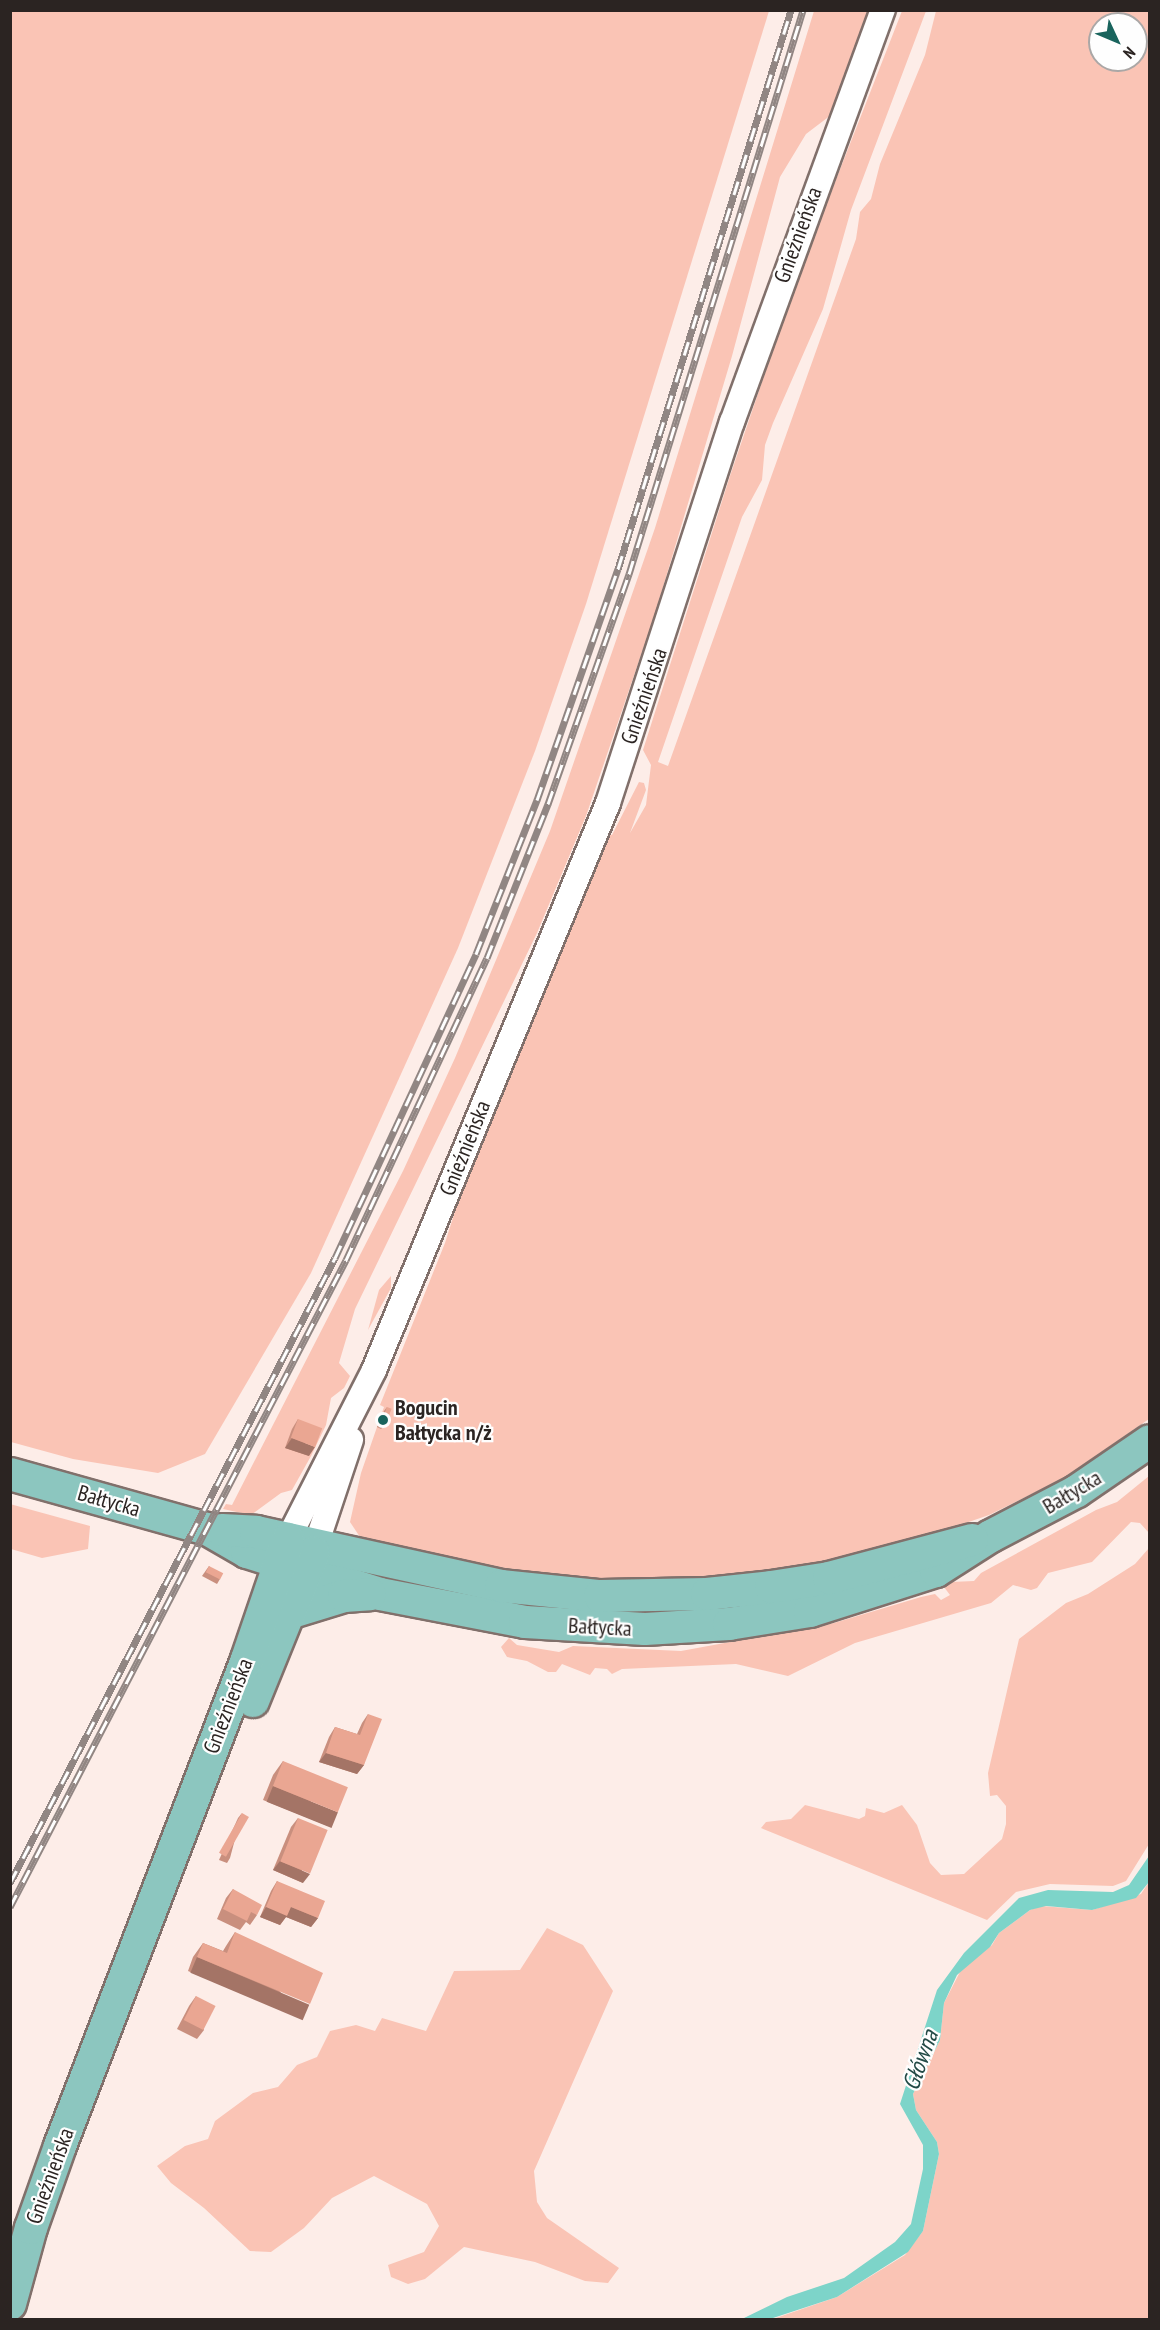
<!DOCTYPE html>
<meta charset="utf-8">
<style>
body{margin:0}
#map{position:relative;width:1160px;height:2330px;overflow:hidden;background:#fdede8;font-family:"PT Sans Narrow",sans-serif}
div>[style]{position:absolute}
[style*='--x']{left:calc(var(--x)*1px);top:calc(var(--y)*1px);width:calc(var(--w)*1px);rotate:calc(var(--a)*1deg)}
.green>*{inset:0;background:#fac4b5}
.water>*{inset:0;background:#7dd4c9}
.roads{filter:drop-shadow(2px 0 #81706b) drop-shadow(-2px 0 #81706b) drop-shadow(0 2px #81706b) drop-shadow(0 -2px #81706b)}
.minor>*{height:24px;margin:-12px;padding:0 12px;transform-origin:12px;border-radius:12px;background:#fff}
.major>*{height:32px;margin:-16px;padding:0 16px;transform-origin:16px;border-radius:16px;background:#8cc6bf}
.rail>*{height:7px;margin-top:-3.5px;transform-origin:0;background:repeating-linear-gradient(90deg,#fefefe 0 14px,#918683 0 28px);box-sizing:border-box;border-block:2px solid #918683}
.wall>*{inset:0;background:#c98f7e}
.shaded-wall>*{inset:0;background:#a47466;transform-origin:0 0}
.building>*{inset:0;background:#eaa692;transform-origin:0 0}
.dots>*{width:16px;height:16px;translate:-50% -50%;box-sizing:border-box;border:3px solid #fefefe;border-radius:50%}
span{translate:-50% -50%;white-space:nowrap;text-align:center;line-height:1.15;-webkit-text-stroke:4.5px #fefefe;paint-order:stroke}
.street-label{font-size:22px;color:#2b2422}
.poi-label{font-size:22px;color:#2b2422;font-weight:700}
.left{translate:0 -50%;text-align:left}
.water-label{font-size:24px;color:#224a46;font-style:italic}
.frame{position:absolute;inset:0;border:12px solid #2b2422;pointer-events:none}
.north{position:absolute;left:1088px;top:12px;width:60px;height:60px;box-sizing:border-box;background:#fefefe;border:2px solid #aaa7a6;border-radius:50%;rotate:134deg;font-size:16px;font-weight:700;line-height:24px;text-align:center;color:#2b2422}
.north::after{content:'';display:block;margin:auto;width:21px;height:27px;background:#19645d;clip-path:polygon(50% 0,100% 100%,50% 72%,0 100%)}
</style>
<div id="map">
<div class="green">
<i style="clip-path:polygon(10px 11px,769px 11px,586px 604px,535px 751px,458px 948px,311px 1273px,205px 1454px,158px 1473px,73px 1459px,11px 1442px)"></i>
<i style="clip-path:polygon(814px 11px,873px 11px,831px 115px,806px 134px,780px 177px,732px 356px,655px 614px,586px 816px,537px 933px,355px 1309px,339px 1363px,350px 1376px,344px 1388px,331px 1398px,326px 1425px,311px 1456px,292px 1490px,281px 1493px,251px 1515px,223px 1509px,226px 1504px,232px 1505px,403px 1171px,455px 1058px,550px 831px,655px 528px)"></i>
<i style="clip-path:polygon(evenodd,902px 11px,926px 11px,851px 210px,823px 309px,773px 423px,765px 445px,762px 480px,742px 517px,658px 762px,668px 766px,856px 239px,860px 212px,871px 199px,880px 164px,925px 55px,936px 11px,1149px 11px,1149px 1419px,1064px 1478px,989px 1515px,855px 1561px,748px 1579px,558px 1583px,362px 1540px,350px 1522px,361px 1473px,384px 1407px,380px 1405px,445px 1243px,467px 1173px,605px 834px,612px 835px,639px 782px,644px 783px,646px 790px,630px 833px,646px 805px,651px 765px,643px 750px,730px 476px,796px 282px,902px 11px,1100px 24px,1136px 24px,1136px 60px,1100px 60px,1100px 24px)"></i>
<i style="clip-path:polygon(391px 1276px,391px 1288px,368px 1330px,379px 1290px)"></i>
<i style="clip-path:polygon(1149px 1476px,1149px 1533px,1140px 1523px,1131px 1522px,1092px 1562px,1048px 1573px,1037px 1588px,1031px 1590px,1013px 1585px,991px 1603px,855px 1643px,788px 1676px,736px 1664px,622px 1669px,612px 1674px,607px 1669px,595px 1668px,590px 1675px,562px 1664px,556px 1672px,548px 1672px,527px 1661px,507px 1657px,501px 1647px,509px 1638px,517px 1645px,559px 1652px,573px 1646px,681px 1651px,834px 1623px,921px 1597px,935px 1594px,941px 1600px,950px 1595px,944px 1587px,951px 1582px,974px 1581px,981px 1573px,1096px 1510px,1117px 1502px)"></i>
<i style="clip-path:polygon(10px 1504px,90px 1526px,88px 1549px,42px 1558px,11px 1549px)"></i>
<i style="clip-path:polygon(1149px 1548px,1149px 1844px,1126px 1881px,1113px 1886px,1050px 1884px,1016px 1892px,987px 1920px,761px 1828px,766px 1822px,791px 1819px,805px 1805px,859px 1819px,865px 1816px,866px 1808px,884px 1813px,902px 1805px,917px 1825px,930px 1863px,941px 1875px,964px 1874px,1002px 1839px,1006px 1824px,1006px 1806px,997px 1795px,990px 1796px,988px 1773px,1019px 1639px,1066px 1603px,1088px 1594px,1135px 1564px)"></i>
<i style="clip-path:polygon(1149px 1882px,1149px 2319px,770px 2320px,837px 2297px,905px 2255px,923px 2231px,939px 2154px,937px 2142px,916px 2110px,913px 2094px,940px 2040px,944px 2003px,961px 1970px,992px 1945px,999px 1933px,1030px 1910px,1041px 1906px,1092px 1910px,1141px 1894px)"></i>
<i style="clip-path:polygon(547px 1928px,583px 1945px,613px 1991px,534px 2171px,537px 2202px,547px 2218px,619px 2268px,608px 2283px,585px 2281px,535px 2262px,464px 2247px,425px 2279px,408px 2284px,391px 2277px,388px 2265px,424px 2252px,439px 2226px,427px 2204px,374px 2176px,332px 2198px,304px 2228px,271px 2252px,250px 2251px,204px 2208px,171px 2183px,157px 2166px,185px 2146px,208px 2139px,215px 2121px,253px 2093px,278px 2087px,297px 2065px,317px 2057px,330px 2031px,356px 2025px,375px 2031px,382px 2018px,426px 2031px,454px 1971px,520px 1970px)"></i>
</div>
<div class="water">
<i style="clip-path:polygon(1149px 1856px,1149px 1882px,1136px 1898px,1092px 1910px,1046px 1906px,1030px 1910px,999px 1933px,990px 1947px,957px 1975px,944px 2003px,940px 2040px,913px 2094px,916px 2110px,937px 2142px,939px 2154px,923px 2231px,908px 2252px,837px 2297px,770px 2319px,742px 2319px,787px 2297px,844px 2278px,895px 2242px,911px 2224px,923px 2169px,923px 2145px,900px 2104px,937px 1990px,964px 1953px,1019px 1898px,1048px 1890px,1113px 1892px,1129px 1885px)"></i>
</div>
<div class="roads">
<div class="minor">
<i style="--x:288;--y:1539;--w:190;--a:-63"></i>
<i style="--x:374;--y:1370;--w:613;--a:-67.57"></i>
<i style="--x:608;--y:803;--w:401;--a:-72"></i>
<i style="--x:732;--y:422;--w:439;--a:-69.9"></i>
<i style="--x:316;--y:1545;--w:111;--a:-71.6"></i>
</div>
<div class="major">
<i style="--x:10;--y:1474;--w:205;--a:15.6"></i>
<i style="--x:207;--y:1529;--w:46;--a:29.9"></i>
<i style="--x:247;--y:1552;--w:139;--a:17.5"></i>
<i style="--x:380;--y:1594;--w:148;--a:10.9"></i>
<i style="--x:525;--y:1622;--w:120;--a:3.3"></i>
<i style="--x:645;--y:1629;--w:84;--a:-3.4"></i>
<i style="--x:729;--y:1624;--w:82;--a:-9.1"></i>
<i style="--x:810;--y:1611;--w:132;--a:-17.6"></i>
<i style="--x:936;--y:1571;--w:65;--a:-32.5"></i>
<i style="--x:991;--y:1536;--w:97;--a:-27.6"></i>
<i style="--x:1077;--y:1491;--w:88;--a:-34.4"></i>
<i style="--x:222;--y:1530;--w:34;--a:3"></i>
<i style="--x:256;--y:1532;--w:251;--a:12.4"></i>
<i style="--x:501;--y:1586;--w:100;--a:5.8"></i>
<i style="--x:600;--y:1596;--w:107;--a:-1.1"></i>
<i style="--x:707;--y:1594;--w:64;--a:-6.2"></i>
<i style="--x:771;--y:1587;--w:59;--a:-8.8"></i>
<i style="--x:829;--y:1578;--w:148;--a:-14.9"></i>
<i style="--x:289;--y:1613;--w:58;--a:-17.2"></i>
<i style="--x:344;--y:1596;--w:26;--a:-4"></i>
<i style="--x:253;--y:1701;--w:160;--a:-67.9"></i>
<i style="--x:10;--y:2304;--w:79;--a:-74.6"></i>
<i style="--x:31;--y:2228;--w:87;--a:-70.5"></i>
<i style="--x:60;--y:2146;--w:519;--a:-68.98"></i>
<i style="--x:246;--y:1662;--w:130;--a:-71.1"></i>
</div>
</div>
<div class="rail">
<i style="--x:10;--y:1883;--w:704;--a:-62.53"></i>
<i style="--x:335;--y:1258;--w:335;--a:-65.1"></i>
<i style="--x:476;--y:954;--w:166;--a:-68.4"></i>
<i style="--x:537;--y:800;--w:245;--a:-70.7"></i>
<i style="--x:618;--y:569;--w:585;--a:-72.8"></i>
<i style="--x:10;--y:1907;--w:729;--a:-62.56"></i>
<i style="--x:346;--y:1260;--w:333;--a:-65"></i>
<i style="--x:487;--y:958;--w:166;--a:-68.4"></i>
<i style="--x:548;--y:804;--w:244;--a:-70.6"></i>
<i style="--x:629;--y:574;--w:590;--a:-72.85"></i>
</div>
<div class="wall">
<i style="clip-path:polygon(387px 1407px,385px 1425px,381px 1429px,377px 1427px,384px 1411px)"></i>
<i style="clip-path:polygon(298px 1419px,309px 1456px,285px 1448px,292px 1429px)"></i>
<i style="clip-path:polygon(209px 1566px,220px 1579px,217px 1584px,202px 1576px)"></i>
<i style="clip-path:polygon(368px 1714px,364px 1765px,357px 1774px,319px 1762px,329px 1737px,335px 1727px,357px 1734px,362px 1723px)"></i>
<i style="clip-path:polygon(283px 1761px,328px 1826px,263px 1800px,273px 1775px)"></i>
<i style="clip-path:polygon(242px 1813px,230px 1858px,227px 1863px,219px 1860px,238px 1818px)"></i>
<i style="clip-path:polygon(298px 1818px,303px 1883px,273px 1870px,291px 1827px)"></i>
<i style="clip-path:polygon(277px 1881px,318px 1918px,311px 1927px,286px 1917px,280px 1925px,260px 1917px,271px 1891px)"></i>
<i style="clip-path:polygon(233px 1889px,257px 1915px,250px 1925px,246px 1922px,240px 1930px,217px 1919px,226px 1898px)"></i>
<i style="clip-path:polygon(235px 1932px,300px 2018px,188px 1971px,193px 1957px,203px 1943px,223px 1951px,226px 1946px)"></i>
<i style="clip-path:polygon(196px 1996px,204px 2030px,197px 2039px,177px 2029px,189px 2006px)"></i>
</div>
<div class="shaded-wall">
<i style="clip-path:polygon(292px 1438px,315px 1447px,309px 1456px,285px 1448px)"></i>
<i style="clip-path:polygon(326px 1753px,364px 1765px,357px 1774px,319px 1762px)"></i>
<i style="left:273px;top:1786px;width:70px;height:17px;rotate:22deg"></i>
<i style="clip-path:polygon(280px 1861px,310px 1874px,303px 1883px,273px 1870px)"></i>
<i style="clip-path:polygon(266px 1907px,291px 1907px,318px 1918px,311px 1927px,286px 1917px,280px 1925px,260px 1917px)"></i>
<i style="left:197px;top:1957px;width:122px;height:17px;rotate:23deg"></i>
</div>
<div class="building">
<i style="left:387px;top:1407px;width:5px;height:17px;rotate:22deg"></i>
<i style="left:298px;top:1419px;width:26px;height:20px;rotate:21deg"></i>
<i style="left:209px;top:1566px;width:16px;height:7px;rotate:27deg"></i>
<i style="clip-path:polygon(368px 1714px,382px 1719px,364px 1765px,326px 1753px,335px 1727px,360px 1735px)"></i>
<i style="left:283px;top:1761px;width:70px;height:27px;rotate:22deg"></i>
<i style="left:242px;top:1813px;width:8px;height:46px;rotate:30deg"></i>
<i style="left:298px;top:1818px;width:32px;height:47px;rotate:22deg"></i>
<i style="clip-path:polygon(277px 1881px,325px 1901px,318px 1918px,291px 1907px,287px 1916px,266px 1907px)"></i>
<i style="clip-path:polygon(233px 1889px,262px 1905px,257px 1915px,251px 1912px,247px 1921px,223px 1909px)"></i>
<i style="clip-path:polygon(235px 1932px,323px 1973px,310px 2004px,197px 1957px,203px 1943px,227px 1953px)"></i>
<i style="left:196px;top:1996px;width:22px;height:27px;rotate:27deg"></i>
</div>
<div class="dots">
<i style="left:383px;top:1420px;background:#19645d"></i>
</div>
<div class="street-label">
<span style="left:798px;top:235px;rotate:-70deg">Gnieźnieńska</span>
<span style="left:644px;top:696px;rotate:-71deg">Gnieźnieńska</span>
<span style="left:465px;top:1148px;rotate:-68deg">Gnieźnieńska</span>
<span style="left:1072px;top:1492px;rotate:-31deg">Bałtycka</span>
<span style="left:109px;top:1501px;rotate:16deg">Bałtycka</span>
<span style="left:600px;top:1627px;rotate:3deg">Bałtycka</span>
<span style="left:228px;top:1706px;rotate:-69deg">Gnieźnieńska</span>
<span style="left:50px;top:2176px;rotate:-70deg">Gnieźnieńska</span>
</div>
<div class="poi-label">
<span class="left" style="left:395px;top:1420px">Bogucin<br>Bałtycka n/ż</span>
</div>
<div class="water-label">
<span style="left:920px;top:2060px;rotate:-70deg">Główna</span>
</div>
<div class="frame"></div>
<div class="north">N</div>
</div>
